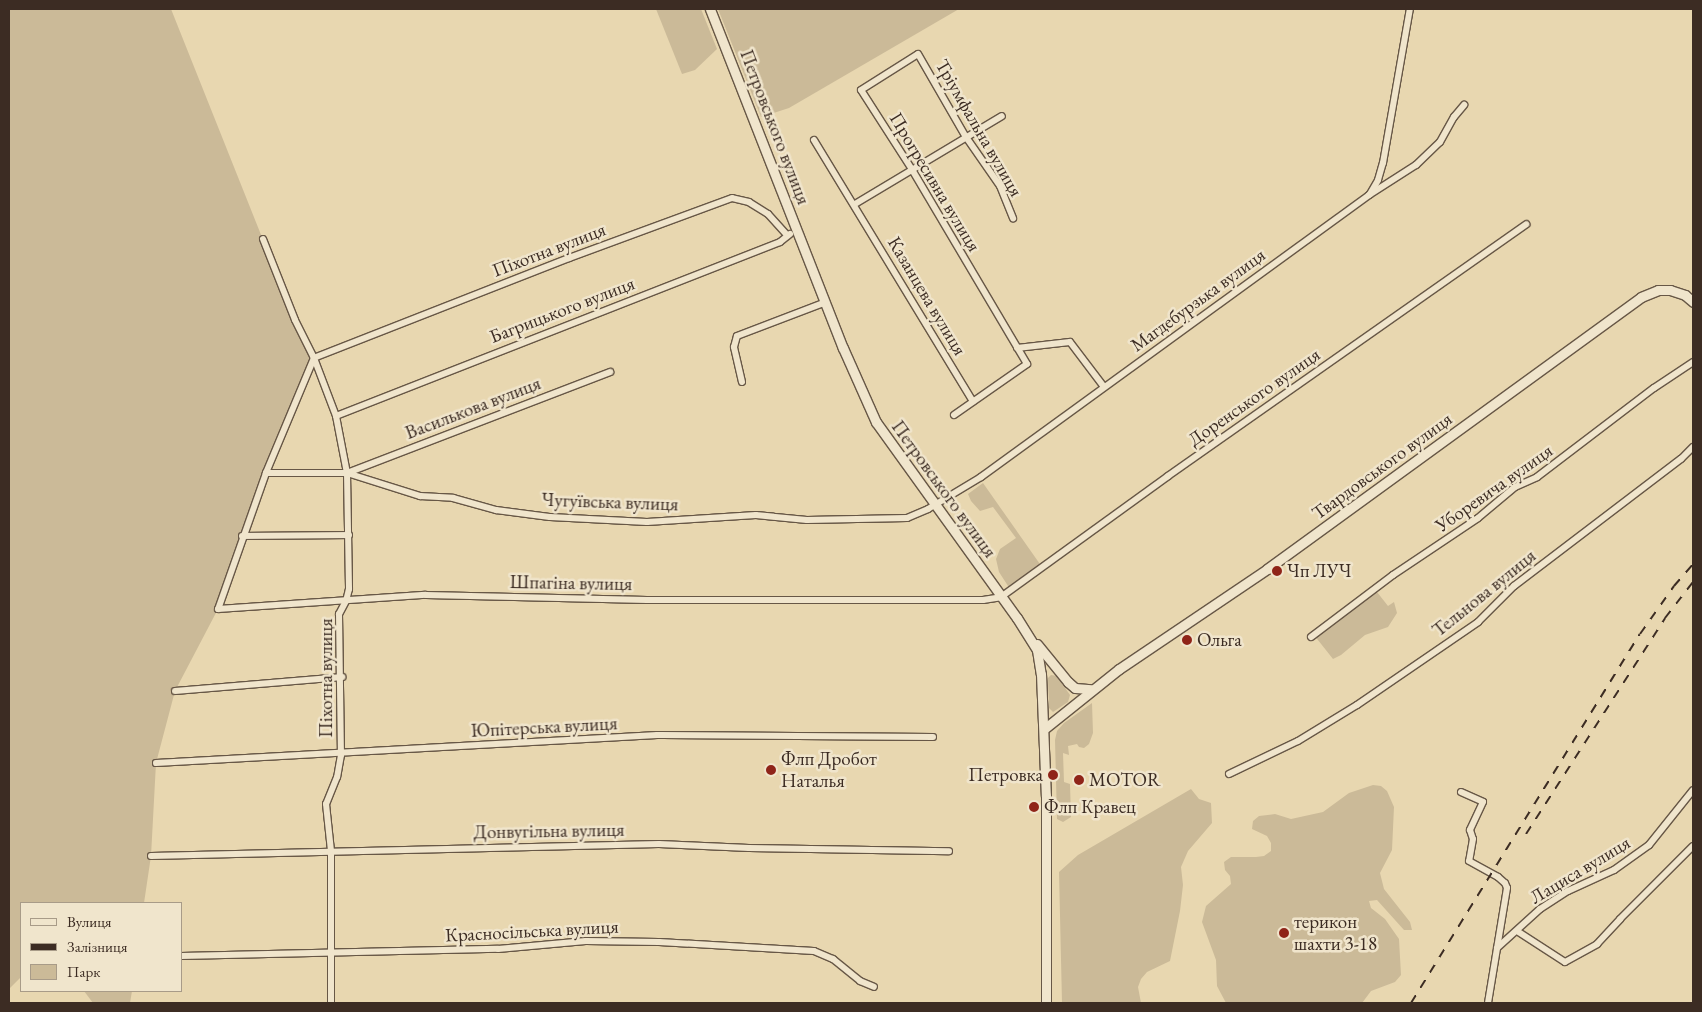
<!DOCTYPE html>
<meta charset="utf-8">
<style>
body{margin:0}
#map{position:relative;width:1702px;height:1012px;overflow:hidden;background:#e8d7b0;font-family:"EB Garamond",serif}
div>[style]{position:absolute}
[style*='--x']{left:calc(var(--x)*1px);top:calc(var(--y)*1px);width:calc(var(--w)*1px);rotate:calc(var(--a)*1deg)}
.green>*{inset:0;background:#cbba98}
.roads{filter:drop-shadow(1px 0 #675746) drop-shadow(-1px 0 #675746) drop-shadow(0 1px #675746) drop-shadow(0 -1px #675746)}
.street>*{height:6px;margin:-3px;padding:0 3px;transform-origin:3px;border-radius:3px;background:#f0e5cc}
.secondary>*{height:9px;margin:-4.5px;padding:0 4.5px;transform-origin:4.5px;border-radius:4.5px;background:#f0e5cc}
.rail>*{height:2px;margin-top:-1px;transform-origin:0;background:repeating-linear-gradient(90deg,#3c2c23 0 9px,transparent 0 18px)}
.dots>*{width:14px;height:14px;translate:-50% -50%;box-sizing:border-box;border:2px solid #f0e5cc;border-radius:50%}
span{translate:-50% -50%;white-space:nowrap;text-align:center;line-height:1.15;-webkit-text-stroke:5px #f0e5cc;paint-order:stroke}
.street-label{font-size:19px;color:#3c2c23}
.poi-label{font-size:19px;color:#3c2c23}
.left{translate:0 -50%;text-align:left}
.right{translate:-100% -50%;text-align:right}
.frame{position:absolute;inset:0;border:10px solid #3c2c23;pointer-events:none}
.legend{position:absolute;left:20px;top:902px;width:162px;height:90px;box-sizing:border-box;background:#f0e5cc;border:1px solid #a89b88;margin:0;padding:6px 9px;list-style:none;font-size:15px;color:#3c2c23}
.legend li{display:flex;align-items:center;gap:10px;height:25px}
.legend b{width:25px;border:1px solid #a89b88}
</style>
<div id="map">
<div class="green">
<i style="clip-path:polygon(9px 9px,171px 9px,295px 320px,314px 358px,266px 473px,218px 609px,175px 691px,156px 763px,151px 856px,144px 903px,21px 903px,21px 977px,9px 989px)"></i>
<i style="clip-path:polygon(656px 9px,701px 9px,717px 49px,695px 70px,682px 74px)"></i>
<i style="clip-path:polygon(718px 9px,959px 9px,789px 108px,761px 117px)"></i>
<i style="clip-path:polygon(983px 483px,1042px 567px,1010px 589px,999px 572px,996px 559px,1000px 549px,1016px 538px,993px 507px,980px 511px,971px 501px,968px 494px)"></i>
<i style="clip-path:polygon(1377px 592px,1388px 606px,1394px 602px,1397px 613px,1388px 627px,1365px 635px,1341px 655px,1333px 659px,1314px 635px)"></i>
<i style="clip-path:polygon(1051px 675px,1057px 676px,1070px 695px,1068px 702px,1053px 712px,1049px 708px,1048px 678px)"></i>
<i style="clip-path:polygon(1092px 703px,1093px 733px,1089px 744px,1084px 748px,1079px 747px,1077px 744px,1068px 746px,1069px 755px,1063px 753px,1064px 782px,1070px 784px,1071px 817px,1063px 822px,1057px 819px,1055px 740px,1057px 731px,1064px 723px)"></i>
<i style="clip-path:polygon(1373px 785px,1381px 786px,1387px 791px,1394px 807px,1392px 850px,1380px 873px,1384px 889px,1410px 922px,1412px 930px,1404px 930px,1377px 900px,1369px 901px,1371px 908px,1385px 919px,1399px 939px,1401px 975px,1395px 982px,1371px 991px,1362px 1003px,1226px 1003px,1217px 986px,1216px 960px,1202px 922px,1206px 906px,1231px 884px,1230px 876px,1225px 870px,1224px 862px,1231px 857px,1256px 857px,1264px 856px,1271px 851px,1271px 843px,1267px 836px,1252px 829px,1253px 821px,1259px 816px,1275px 814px,1291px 819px,1323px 812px,1349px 793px)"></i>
<i style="clip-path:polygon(1191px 789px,1199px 799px,1211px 803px,1212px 823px,1188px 851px,1181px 867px,1183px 885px,1180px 911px,1170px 961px,1147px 972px,1141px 979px,1138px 987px,1141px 1003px,1062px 1003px,1059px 872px,1078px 855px)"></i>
<i style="clip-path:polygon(84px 991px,132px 991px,130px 1003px,93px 1003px)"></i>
</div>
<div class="roads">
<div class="street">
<i style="--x:814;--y:140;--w:306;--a:58.7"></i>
<i style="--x:1370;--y:194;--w:16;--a:-60"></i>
<i style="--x:1378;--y:180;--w:18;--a:-74"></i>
<i style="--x:1383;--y:163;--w:156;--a:-80.1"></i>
<i style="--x:855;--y:204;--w:171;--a:-30.9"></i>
<i style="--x:787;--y:235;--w:28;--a:-132"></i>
<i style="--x:768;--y:214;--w:22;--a:-148"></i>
<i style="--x:749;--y:202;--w:17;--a:-167"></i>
<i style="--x:732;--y:198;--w:174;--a:159.8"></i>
<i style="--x:569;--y:258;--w:274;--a:158.6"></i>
<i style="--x:314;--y:358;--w:125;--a:112.7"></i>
<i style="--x:266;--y:473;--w:144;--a:109.4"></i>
<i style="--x:218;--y:609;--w:208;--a:-3.9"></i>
<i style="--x:426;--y:595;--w:221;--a:1.3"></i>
<i style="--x:647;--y:600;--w:336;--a:0"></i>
<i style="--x:983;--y:600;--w:18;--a:-9"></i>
<i style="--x:1001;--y:597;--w:206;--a:-35.9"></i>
<i style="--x:1168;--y:476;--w:438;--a:-35.1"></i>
<i style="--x:263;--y:239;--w:87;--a:68.4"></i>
<i style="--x:295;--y:320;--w:42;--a:63.4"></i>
<i style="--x:314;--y:358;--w:62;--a:69.2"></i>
<i style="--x:336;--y:416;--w:58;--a:79.1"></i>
<i style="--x:347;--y:473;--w:116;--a:89"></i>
<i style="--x:349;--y:589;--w:12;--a:104"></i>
<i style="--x:346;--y:601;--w:15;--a:118"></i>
<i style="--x:339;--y:614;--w:141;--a:89.2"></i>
<i style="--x:341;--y:755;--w:22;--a:100"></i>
<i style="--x:337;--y:777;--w:29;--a:112"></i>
<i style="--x:326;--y:804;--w:47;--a:83.9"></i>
<i style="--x:331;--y:851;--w:152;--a:90"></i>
<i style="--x:1017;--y:348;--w:53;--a:-6.5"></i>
<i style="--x:1070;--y:342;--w:56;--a:52.9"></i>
<i style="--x:742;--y:382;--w:36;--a:-103"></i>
<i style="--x:734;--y:347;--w:11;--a:-75"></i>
<i style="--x:737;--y:336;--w:95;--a:-20.9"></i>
<i style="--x:954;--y:415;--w:89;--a:-34.9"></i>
<i style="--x:1027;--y:364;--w:224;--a:-120.6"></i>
<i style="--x:913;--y:171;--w:96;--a:-122.7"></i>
<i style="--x:861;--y:90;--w:67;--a:-32.3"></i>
<i style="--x:918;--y:54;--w:96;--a:60"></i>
<i style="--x:966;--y:137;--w:60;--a:55.2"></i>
<i style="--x:1000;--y:186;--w:35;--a:68"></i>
<i style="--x:336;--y:416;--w:477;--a:-21.4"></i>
<i style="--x:780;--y:242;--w:13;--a:-39"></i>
<i style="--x:266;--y:473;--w:81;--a:0"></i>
<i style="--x:347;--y:473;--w:77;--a:17.5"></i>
<i style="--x:420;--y:496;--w:33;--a:3"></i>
<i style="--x:453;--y:498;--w:45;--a:15.6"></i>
<i style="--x:496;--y:510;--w:54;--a:7.4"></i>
<i style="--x:550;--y:517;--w:97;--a:3"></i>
<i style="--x:647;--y:522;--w:109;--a:-3.7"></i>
<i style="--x:756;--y:515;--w:51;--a:5.6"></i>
<i style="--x:807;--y:520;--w:100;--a:-1.1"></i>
<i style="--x:907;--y:518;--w:23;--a:-23"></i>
<i style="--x:928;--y:509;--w:62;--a:-31.1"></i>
<i style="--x:981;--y:477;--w:480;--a:-36"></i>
<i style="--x:1369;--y:195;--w:56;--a:-32.6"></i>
<i style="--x:1416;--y:165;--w:33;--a:-44"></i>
<i style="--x:1440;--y:142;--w:29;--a:-61"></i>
<i style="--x:1454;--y:117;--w:16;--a:-50"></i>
<i style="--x:347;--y:473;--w:282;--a:-21"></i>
<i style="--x:242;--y:536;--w:107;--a:-0.5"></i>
<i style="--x:1311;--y:637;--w:103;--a:-37.1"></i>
<i style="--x:1393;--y:575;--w:102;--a:-33.8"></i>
<i style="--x:1478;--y:518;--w:48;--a:-40"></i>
<i style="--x:1515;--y:487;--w:24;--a:-24"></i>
<i style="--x:1537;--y:477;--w:147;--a:-37.3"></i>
<i style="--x:1654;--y:388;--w:47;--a:-33.7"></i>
<i style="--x:175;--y:691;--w:168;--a:-4.8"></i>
<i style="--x:156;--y:763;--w:502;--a:-3.2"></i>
<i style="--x:657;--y:735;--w:276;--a:0.4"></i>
<i style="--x:1229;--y:774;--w:76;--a:-25.6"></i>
<i style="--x:1298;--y:741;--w:69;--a:-31.4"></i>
<i style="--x:1357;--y:705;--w:147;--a:-34.4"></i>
<i style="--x:1478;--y:622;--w:51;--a:-45"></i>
<i style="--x:1514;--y:586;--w:210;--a:-37.3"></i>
<i style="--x:1681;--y:459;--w:17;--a:-45"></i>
<i style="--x:1461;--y:792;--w:24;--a:24"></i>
<i style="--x:1483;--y:802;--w:31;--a:115"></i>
<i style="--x:1470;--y:830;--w:9;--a:72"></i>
<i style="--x:1473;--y:839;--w:22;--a:100"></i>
<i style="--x:1469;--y:861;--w:33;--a:29"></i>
<i style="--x:1498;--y:877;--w:9;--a:41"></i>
<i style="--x:1505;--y:883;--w:5;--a:68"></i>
<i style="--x:1507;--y:888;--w:117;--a:99.4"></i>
<i style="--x:151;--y:856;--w:508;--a:-1.35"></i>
<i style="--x:659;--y:844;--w:90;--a:2.5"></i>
<i style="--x:749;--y:848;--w:200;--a:0.9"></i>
<i style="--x:1517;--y:931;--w:57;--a:32.9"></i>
<i style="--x:1565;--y:962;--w:37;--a:-29"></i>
<i style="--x:1597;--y:944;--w:34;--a:-47"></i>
<i style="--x:1620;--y:919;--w:103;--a:-45"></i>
<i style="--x:1497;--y:948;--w:58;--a:-42.2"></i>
<i style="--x:1540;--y:909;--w:33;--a:-33"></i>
<i style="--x:1568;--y:891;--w:51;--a:-24.5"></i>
<i style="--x:1614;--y:870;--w:43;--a:-35.5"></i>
<i style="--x:1649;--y:845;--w:70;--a:-51.3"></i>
<i style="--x:181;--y:956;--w:317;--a:-1.3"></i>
<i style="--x:498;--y:949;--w:88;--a:-5.2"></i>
<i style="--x:586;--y:941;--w:73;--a:0.8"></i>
<i style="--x:659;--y:942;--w:155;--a:3.3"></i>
<i style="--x:814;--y:951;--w:21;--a:23"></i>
<i style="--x:833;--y:959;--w:35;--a:39"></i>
<i style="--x:860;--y:981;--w:15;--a:23"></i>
</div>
<div class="secondary">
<i style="--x:710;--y:9;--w:364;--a:68.6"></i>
<i style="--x:843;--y:348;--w:81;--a:66"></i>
<i style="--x:876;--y:422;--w:241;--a:54.3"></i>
<i style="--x:1017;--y:618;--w:38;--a:58"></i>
<i style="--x:1037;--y:650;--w:24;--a:81"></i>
<i style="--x:1041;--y:674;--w:122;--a:87.7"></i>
<i style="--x:1046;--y:796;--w:207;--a:90"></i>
<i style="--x:1037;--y:644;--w:49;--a:50.8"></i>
<i style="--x:1068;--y:682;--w:9;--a:41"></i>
<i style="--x:1075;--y:688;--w:16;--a:4"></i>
<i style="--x:1044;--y:729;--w:96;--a:-38.7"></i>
<i style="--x:1119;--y:669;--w:179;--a:-34"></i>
<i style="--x:1267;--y:569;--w:462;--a:-36"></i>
<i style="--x:1641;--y:297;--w:18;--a:-22"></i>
<i style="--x:1658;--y:290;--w:12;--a:0"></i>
<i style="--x:1670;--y:290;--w:16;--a:18"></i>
<i style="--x:1685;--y:295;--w:11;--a:41"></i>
</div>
</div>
<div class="rail">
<i style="--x:1526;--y:834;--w:257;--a:-57.2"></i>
<i style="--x:1665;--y:618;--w:46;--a:-52.1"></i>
<i style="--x:1411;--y:1003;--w:434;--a:-58.2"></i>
<i style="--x:1640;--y:634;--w:59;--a:-54.7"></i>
<i style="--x:1674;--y:586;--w:29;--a:-49"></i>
</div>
<div class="dots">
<i style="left:1277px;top:571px;background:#8f2418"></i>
<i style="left:1187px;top:640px;background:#8f2418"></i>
<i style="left:771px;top:770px;background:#8f2418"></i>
<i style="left:1053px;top:775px;background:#8f2418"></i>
<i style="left:1079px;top:780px;background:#8f2418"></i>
<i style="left:1034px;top:807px;background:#8f2418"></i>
<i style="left:1284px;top:933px;background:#8f2418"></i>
</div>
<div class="street-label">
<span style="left:775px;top:127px;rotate:69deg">Петровського вулиця</span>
<span style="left:979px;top:128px;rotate:60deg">Тріумфальна вулиця</span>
<span style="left:935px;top:182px;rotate:59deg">Прогресивна вулиця</span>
<span style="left:549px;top:250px;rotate:-21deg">Піхотна вулиця</span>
<span style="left:927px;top:296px;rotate:59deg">Казанцева вулиця</span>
<span style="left:1198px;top:300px;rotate:-36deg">Магдебурзька вулиця</span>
<span style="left:562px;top:310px;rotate:-21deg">Багрицького вулиця</span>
<span style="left:1254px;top:397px;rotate:-35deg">Доренського вулиця</span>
<span style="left:473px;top:408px;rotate:-21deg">Василькова вулиця</span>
<span style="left:1382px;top:466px;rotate:-36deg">Твардовського вулиця</span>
<span style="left:1494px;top:488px;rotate:-35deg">Уборевича вулиця</span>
<span style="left:944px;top:489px;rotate:54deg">Петровського вулиця</span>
<span style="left:610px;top:502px;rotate:2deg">Чугуївська вулиця</span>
<span style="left:571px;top:583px;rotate:1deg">Шпагіна вулиця</span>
<span style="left:1484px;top:593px;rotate:-39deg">Тельнова вулиця</span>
<span style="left:326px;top:678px;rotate:-90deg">Піхотна вулиця</span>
<span style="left:544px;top:727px;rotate:-3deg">Юпітерська вулиця</span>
<span style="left:549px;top:831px;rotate:-1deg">Донвугільна вулиця</span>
<span style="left:1580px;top:870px;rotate:-31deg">Лациса вулиця</span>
<span style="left:532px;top:931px;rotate:-3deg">Красносільська вулиця</span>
</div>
<div class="poi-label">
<span class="left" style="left:1287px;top:571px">Чп ЛУЧ</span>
<span class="left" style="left:1197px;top:640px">Ольга</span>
<span class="left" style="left:781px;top:770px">Флп Дробот<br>Наталья</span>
<span class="right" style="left:1043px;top:775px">Петровка</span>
<span class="left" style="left:1089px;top:780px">MOTOR</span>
<span class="left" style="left:1044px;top:807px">Флп Кравец</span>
<span class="left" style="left:1294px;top:933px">терикон<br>шахти 3-18</span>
</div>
<div class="frame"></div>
<ul class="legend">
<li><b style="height:6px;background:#f0e5cc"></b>Вулиця</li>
<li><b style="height:6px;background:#3c2c23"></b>Залізниця</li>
<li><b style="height:14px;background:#cbba98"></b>Парк</li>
</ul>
</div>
